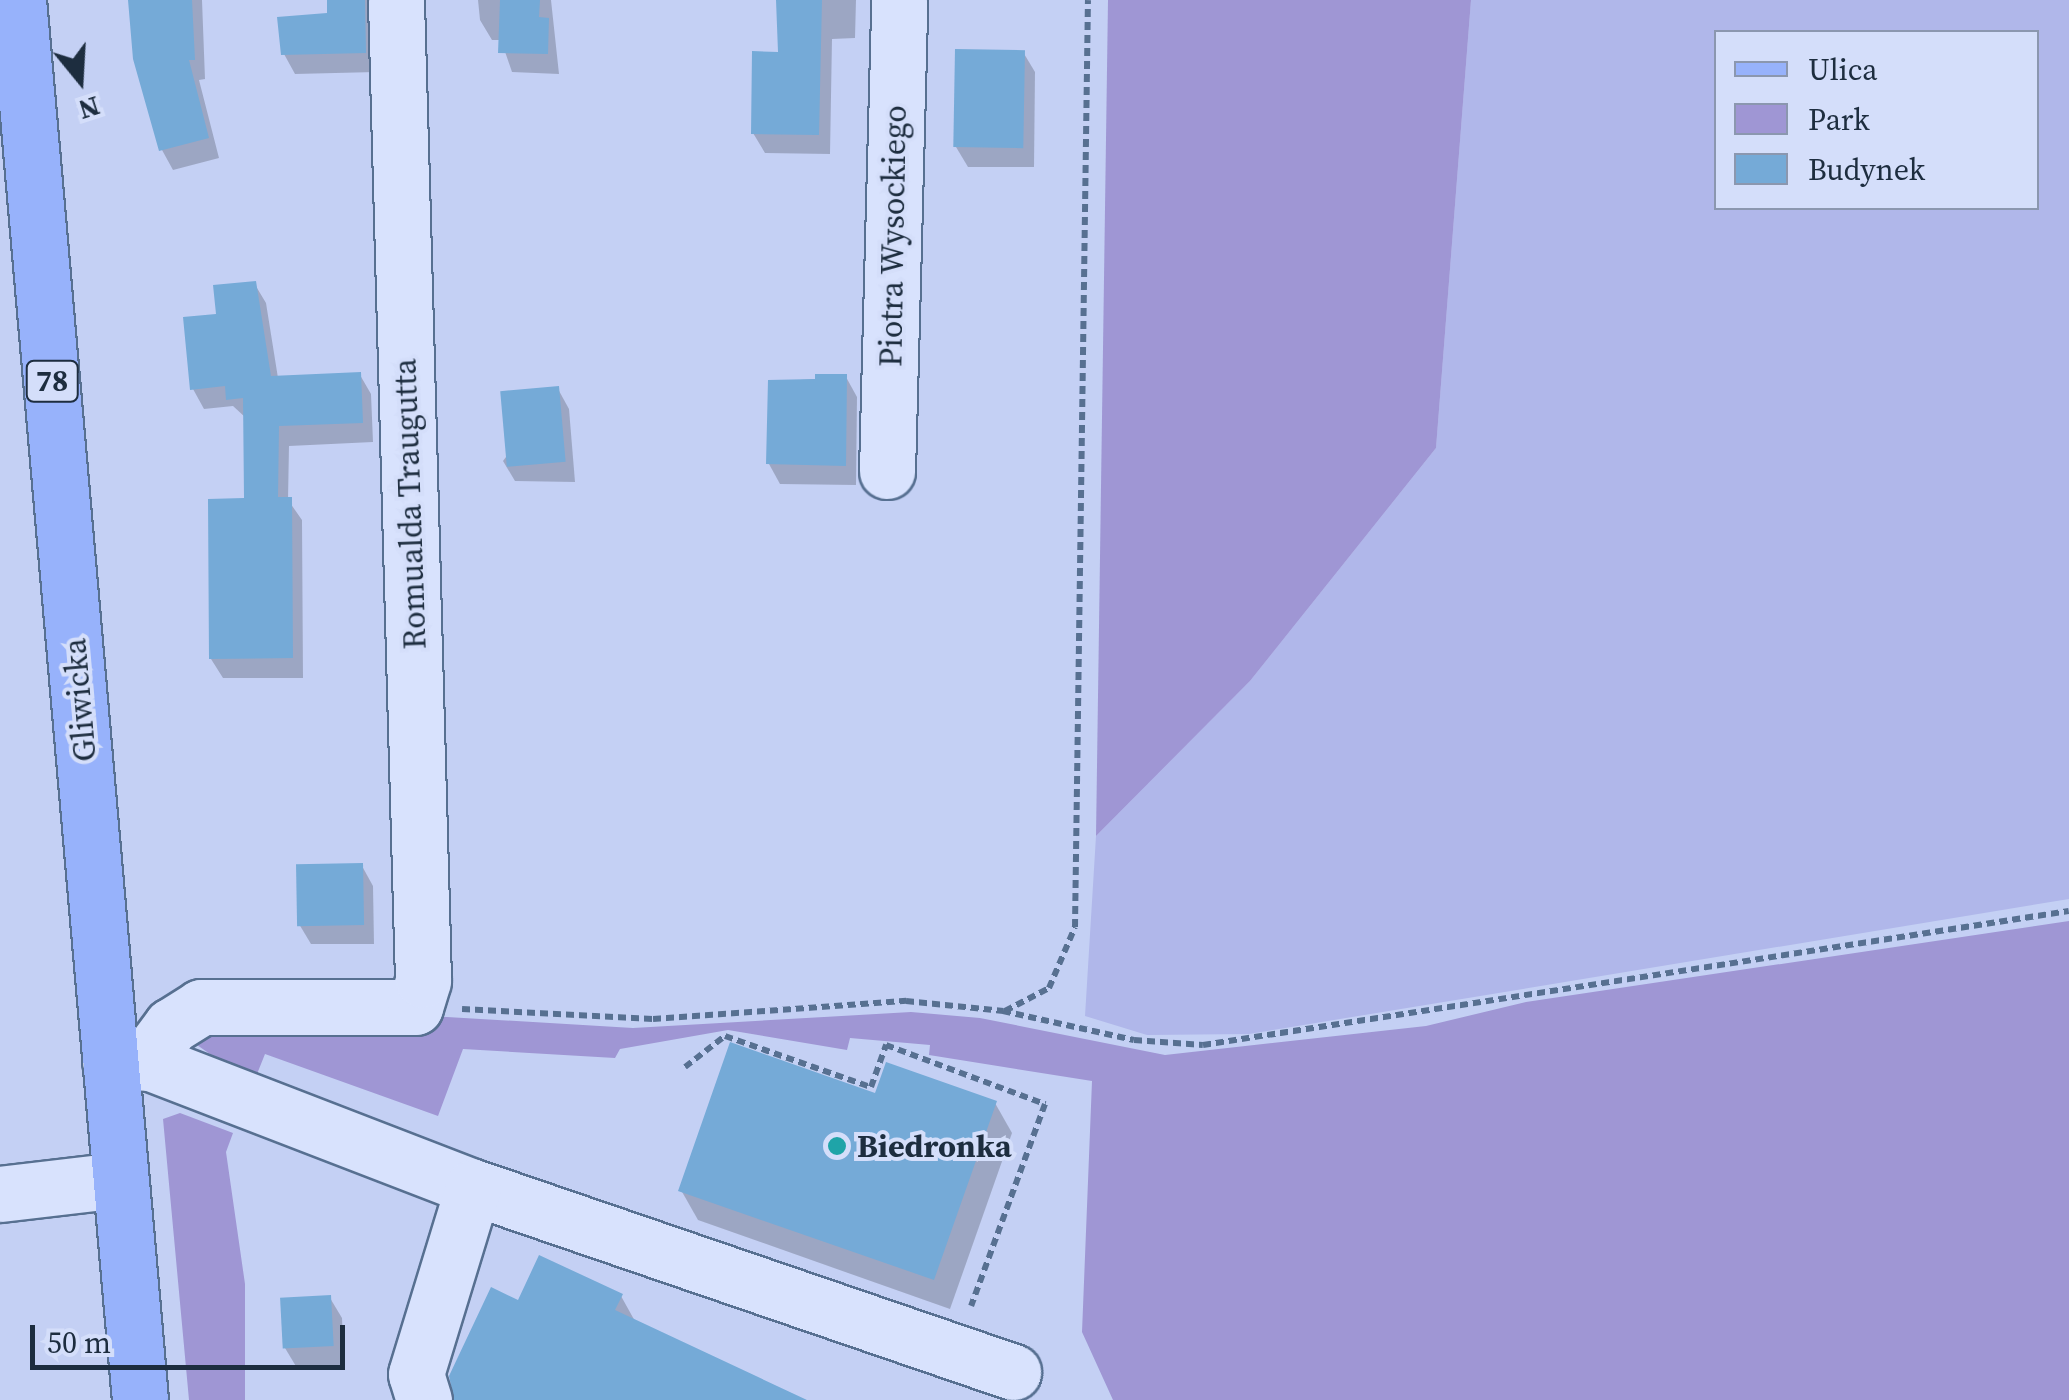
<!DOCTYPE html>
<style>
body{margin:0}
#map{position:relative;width:2069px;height:1400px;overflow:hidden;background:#c4d0f4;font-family:"Source Serif 4",serif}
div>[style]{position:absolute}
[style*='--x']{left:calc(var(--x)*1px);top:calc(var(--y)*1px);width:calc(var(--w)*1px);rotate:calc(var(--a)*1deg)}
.farmland>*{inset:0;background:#b0b7ea}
.green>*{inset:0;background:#9f96d4}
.shadow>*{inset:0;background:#0003}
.building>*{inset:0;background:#75aad7;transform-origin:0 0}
.path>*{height:6px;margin-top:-3px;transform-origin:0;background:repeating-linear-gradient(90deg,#577091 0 8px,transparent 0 13px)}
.roads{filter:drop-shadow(2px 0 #577091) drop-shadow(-2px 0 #577091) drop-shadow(0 2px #577091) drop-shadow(0 -2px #577091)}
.minor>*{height:55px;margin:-27.5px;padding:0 27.5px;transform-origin:27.5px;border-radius:27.5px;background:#d8e2fd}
.major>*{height:55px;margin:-27.5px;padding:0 27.5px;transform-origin:27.5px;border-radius:27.5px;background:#97b2fb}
.dots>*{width:28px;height:28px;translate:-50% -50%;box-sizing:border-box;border:5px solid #d4defa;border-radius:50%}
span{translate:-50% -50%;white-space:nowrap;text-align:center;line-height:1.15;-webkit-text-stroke:8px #d4defa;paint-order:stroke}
.shield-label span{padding:2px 8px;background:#d4defa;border:2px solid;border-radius:8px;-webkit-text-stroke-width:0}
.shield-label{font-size:30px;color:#1d2d3f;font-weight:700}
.street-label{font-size:32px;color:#1d2d3f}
.poi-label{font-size:32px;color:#1d2d3f;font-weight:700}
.left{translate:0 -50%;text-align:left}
.legend{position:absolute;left:1714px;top:30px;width:325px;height:180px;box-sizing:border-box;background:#d4defa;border:2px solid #8b97af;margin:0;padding:12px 18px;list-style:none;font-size:30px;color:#1d2d3f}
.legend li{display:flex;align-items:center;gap:20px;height:50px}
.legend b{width:50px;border:2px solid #8b97af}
.north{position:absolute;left:30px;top:30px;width:100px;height:100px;-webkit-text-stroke:8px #d4defa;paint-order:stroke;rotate:162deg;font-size:28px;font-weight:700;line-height:40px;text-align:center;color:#1d2d3f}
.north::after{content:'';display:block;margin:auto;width:35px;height:45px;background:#1d2d3f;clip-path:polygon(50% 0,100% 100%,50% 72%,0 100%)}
.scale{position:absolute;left:30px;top:1325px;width:315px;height:45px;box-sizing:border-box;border:5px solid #1d2d3f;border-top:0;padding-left:12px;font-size:30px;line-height:35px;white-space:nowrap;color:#1d2d3f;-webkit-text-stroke:8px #d4defa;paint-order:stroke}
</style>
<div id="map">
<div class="farmland">
<i style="clip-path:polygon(evenodd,1471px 0,2069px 0,2069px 899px,1249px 1034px,1147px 1035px,1085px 1016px,1096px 836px,1250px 681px,1436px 448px,1471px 0,1716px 32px,2036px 32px,2036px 208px,1716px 208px,1716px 32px)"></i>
</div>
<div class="green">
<i style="clip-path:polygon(1108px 0,1471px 0,1436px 448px,1250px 681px,1096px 836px)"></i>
<i style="clip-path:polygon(2069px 921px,2069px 1400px,1113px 1400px,1082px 1332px,1092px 1081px,929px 1055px,930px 1045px,850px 1038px,847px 1050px,728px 1030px,620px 1049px,615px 1058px,463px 1049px,438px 1116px,265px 1054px,253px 1084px,187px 1038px,216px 1020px,430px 1016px,633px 1028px,911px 1012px,980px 1018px,1165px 1055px,1426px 1026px,1526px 1002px)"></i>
<i style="clip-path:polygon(180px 1113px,233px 1133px,226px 1152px,245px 1284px,245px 1400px,189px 1400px,163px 1119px)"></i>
</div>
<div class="shadow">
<i style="clip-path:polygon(131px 0,202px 0,205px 79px,199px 80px,219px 158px,173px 170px,162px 150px)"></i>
<i style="clip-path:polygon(329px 0,368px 0,375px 13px,376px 72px,295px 74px,284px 54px,330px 16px)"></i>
<i style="clip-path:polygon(478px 0,551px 0,559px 74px,512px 72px,501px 40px,492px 40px,480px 20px)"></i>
<i style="clip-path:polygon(781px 0,856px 0,855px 38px,832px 39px,830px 154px,765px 153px,753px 133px,780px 54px)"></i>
<i style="clip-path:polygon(1023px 52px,1035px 72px,1034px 167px,968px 167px,956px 147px)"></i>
<i style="clip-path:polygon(254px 283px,266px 303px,278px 378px,360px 375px,371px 394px,373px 442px,289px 446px,288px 500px,302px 520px,303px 678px,223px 678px,211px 659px,247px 501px,246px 418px,233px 406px,204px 409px,193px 389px,219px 316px)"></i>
<i style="clip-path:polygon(846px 377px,857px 397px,856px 485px,780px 484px,769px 464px,770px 382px)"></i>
<i style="clip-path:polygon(558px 389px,569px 409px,575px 482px,515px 481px,503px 461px)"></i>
<i style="clip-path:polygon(362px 866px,373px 886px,374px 944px,311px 944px,299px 924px)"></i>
<i style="clip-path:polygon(995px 1103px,1012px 1133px,950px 1309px,698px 1220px,681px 1190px)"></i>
<i style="clip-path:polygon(621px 1296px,636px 1323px,801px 1400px,456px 1400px,519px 1304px)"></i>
<i style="clip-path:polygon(330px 1298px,342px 1318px,344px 1366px,297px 1368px,285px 1348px)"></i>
</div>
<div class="building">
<i style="clip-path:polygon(128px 0,192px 0,195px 60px,189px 60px,209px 138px,159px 151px,133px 59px)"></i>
<i style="clip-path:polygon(327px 0,365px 0,366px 53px,281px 55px,277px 17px,327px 13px)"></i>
<i style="clip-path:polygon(500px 0,540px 0,539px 17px,549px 18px,548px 54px,498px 53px)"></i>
<i style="clip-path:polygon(776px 0,822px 0,819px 135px,751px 134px,752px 51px,778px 52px)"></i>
<i style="left:955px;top:49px;width:70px;height:98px;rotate:1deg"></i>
<i style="clip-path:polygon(256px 281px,271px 376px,361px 372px,363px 423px,279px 426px,278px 497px,292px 497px,293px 658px,209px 659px,208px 499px,244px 498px,243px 398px,226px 400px,225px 386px,190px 390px,183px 317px,216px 314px,213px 285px)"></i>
<i style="clip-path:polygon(815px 374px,847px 374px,846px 466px,766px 464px,768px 380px,815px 379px)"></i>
<i style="left:559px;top:386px;width:76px;height:59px;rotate:85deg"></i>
<i style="left:363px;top:863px;width:62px;height:67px;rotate:89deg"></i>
<i style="clip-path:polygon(730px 1042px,875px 1093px,886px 1062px,997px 1101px,934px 1280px,678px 1191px)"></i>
<i style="clip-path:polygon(539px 1255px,623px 1294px,615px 1310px,807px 1400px,454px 1400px,449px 1376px,491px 1287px,518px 1300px)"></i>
<i style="left:331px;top:1295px;width:51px;height:51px;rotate:87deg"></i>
</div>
<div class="path">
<i style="--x:462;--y:1009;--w:191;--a:3"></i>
<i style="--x:653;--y:1019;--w:254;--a:-4.1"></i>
<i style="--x:906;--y:1001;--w:98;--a:5.9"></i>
<i style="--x:1003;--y:1011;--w:134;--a:12.5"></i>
<i style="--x:1134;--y:1040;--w:69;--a:4.1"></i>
<i style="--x:1203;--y:1045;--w:876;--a:-8.8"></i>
<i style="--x:1005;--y:1011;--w:50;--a:-27.6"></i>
<i style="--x:1049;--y:988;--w:66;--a:-66.9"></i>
<i style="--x:1075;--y:927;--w:927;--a:-89.2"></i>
<i style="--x:685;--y:1067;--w:51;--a:-37.8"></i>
<i style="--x:725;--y:1036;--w:155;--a:19.3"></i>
<i style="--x:871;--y:1087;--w:45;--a:-70.3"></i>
<i style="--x:886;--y:1045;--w:170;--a:20.4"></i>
<i style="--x:1045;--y:1104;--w:215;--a:110.1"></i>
</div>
<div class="roads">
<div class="minor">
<i style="--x:887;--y:471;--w:471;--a:-88.5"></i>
<i style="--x:110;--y:1061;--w:41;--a:2.8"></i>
<i style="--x:151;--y:1063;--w:345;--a:21.1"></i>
<i style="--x:473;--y:1187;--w:571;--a:18.91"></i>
<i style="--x:145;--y:1061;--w:44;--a:-53.4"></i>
<i style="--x:171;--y:1026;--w:36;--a:-32"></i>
<i style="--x:201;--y:1007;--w:214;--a:0"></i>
<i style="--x:415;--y:1007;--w:28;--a:-73"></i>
<i style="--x:423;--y:980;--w:980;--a:-91.58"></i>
<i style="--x:0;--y:1194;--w:121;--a:-6.7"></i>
<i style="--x:424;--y:1400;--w:27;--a:-107"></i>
<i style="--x:416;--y:1374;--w:195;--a:-73"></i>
</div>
<div class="major">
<i style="--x:18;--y:0;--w:1405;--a:85.02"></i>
</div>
</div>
<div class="dots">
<i style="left:837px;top:1146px;background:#1fa4a8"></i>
</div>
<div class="shield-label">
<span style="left:52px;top:381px">78</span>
</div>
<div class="street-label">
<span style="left:893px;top:236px;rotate:-89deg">Piotra Wysockiego</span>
<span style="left:410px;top:504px;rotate:-92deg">Romualda Traugutta</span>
<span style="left:80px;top:700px;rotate:-95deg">Gliwicka</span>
</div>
<div class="poi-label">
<span class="left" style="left:857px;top:1146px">Biedronka</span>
</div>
<ul class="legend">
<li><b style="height:12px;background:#97b2fb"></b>Ulica</li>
<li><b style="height:28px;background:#9f96d4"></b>Park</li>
<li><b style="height:28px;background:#75aad7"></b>Budynek</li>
</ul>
<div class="north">N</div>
<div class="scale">50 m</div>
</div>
